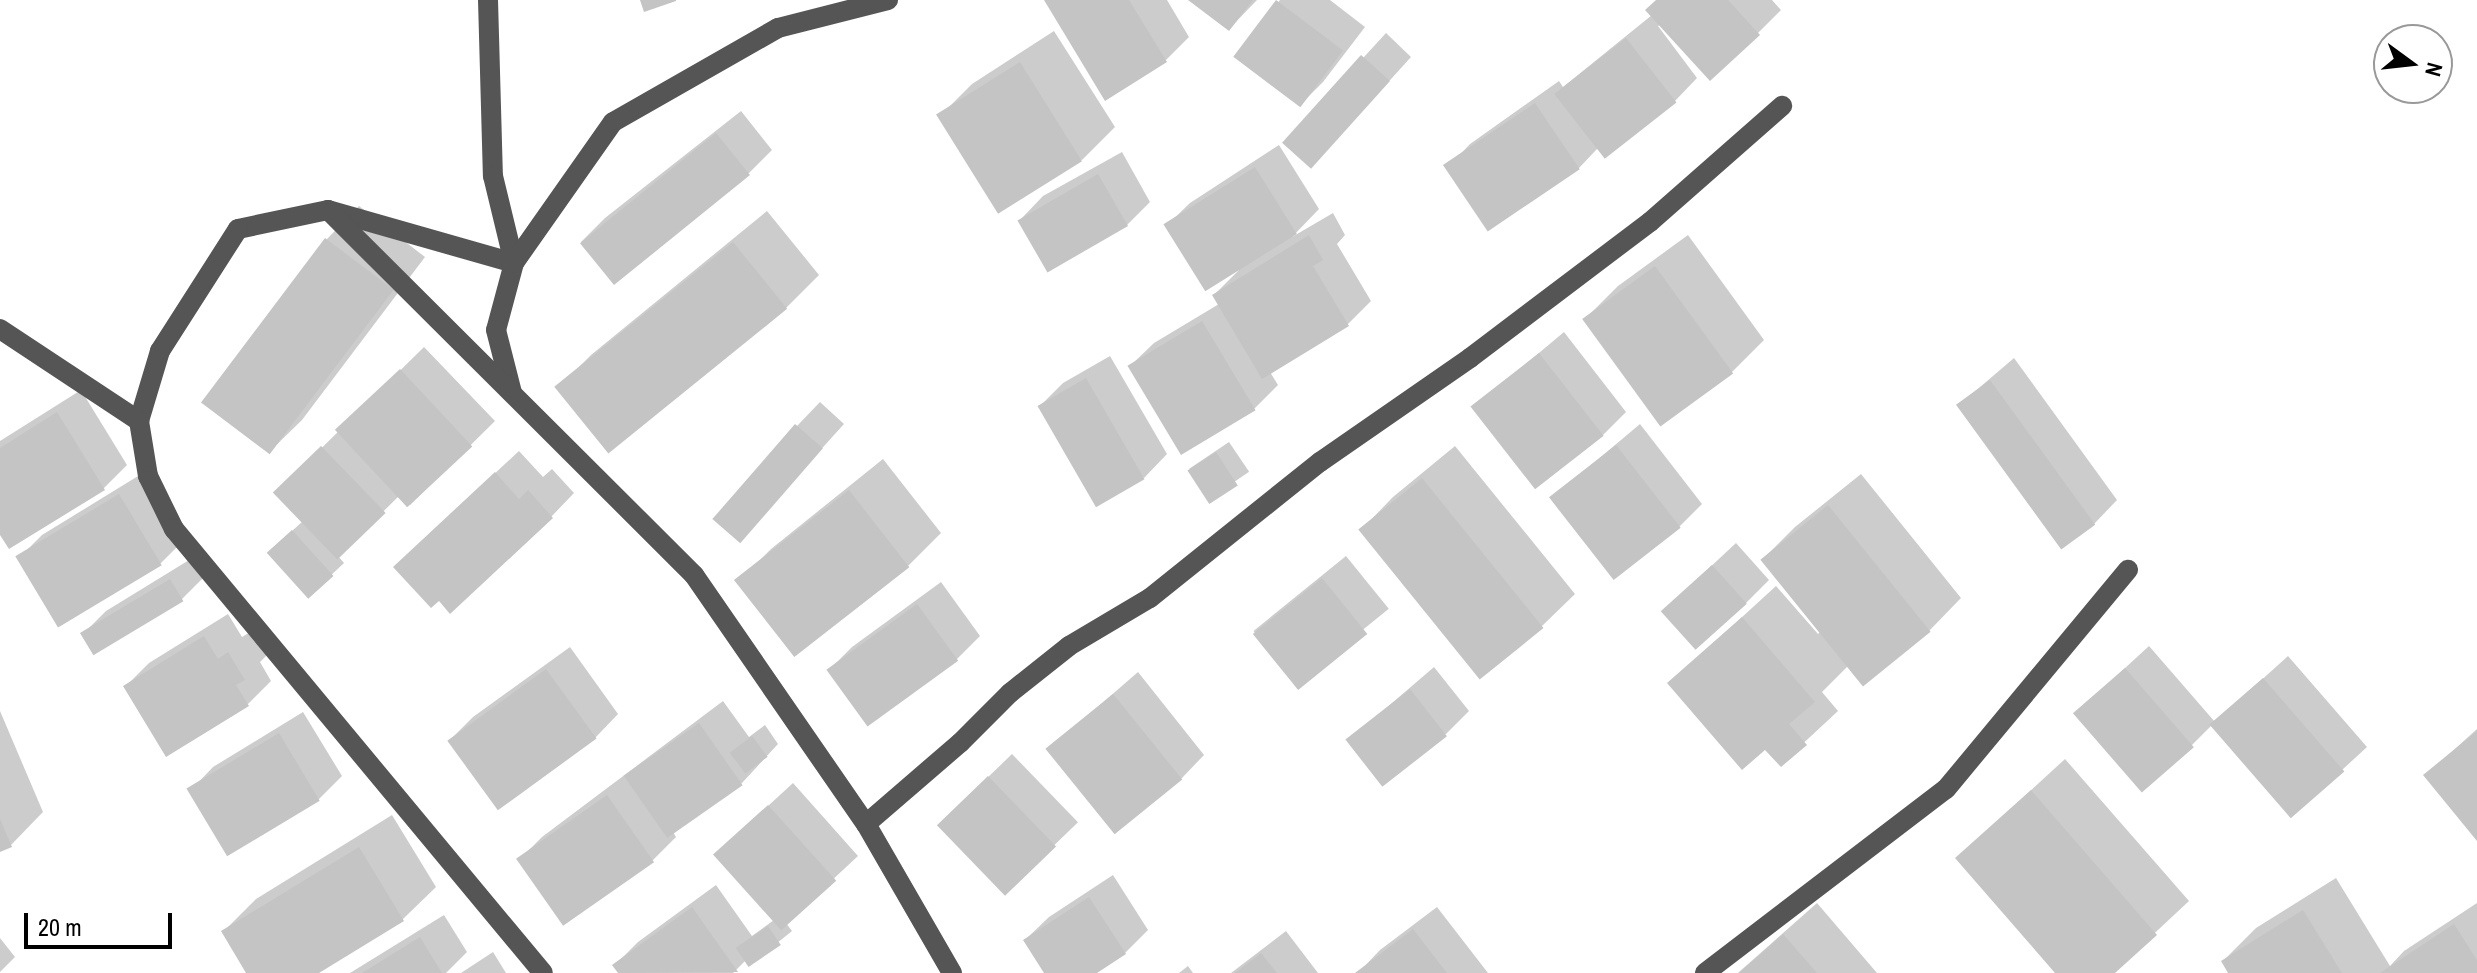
<!DOCTYPE html>
<style>
body{margin:0}
#map{position:relative;width:2477px;height:973px;overflow:hidden;background:#fff;font-family:"Archivo Narrow",sans-serif}
div>[style]{position:absolute}
[style*='--x']{left:calc(var(--x)*1px);top:calc(var(--y)*1px);width:calc(var(--w)*1px);rotate:calc(var(--a)*1deg)}
.shadow>*{inset:0;background:#0003;transform-origin:0 0}
.building>*{inset:0;background:#c4c4c4;transform-origin:0 0}
.minor>*{height:20px;margin:-10px;padding:0 10px;transform-origin:10px;border-radius:10px;background:#555}
span{translate:-50% -50%;white-space:nowrap;text-align:center;line-height:1.15;-webkit-text-stroke:7px #fff;paint-order:stroke}
.north{position:absolute;left:2373px;top:24px;width:80px;height:80px;box-sizing:border-box;background:#fff;border:2px solid #999;border-radius:50%;rotate:105deg;font-size:22px;font-weight:700;line-height:32px;text-align:center;color:#000}
.north::after{content:'';display:block;margin:auto;width:28px;height:36px;background:#000;clip-path:polygon(50% 0,100% 100%,50% 72%,0 100%)}
.scale{position:absolute;left:24px;top:913px;width:148px;height:36px;box-sizing:border-box;border:4px solid #000;border-top:0;padding-left:10px;font-size:24px;line-height:28px;white-space:nowrap;color:#000;-webkit-text-stroke:6px #fff;paint-order:stroke}
</style>
<div id="map">
<div class="shadow">
<i style="clip-path:polygon(1048px 0,1167px 0,1189px 37px,1166px 60px)"></i>
<i style="clip-path:polygon(1191px 0,1257px 0,1229px 29px)"></i>
<i style="clip-path:polygon(1280px 0,1330px 0,1365px 27px,1323px 82px,1300px 105px,1236px 57px)"></i>
<i style="clip-path:polygon(1658px 0,1772px 0,1781px 10px,1758px 33px,1661px 24px,1658px 26px,1697px 78px,1674px 102px,1597px 149px,1579px 168px,1447px 168px,1470px 144px,1559px 81px,1563px 87px,1652px 15px)"></i>
<i style="clip-path:polygon(1054px 31px,1115px 127px,1082px 160px,939px 117px,972px 84px)"></i>
<i style="clip-path:polygon(1386px 33px,1411px 57px,1334px 142px,1286px 142px)"></i>
<i style="clip-path:polygon(741px 111px,772px 150px,749px 173px,612px 281px,581px 242px,605px 218px)"></i>
<i style="clip-path:polygon(1279px 145px,1319px 209px,1292px 237px,1333px 213px,1345px 235px,1337px 244px,1371px 301px,1348px 324px,1270px 372px,1278px 385px,1255px 408px,1182px 453px,1130px 366px,1154px 343px,1219px 304px,1214px 295px,1239px 270px,1166px 226px,1190px 203px)"></i>
<i style="clip-path:polygon(1122px 152px,1150px 202px,1127px 225px,1020px 220px,1043px 196px)"></i>
<i style="clip-path:polygon(359px 206px,425px 257px,302px 420px,269px 452px,203px 401px,327px 239px)"></i>
<i style="clip-path:polygon(767px 211px,819px 275px,786px 308px,558px 388px,591px 355px)"></i>
<i style="clip-path:polygon(1688px 235px,1764px 340px,1731px 373px,1585px 319px,1618px 286px)"></i>
<i style="clip-path:polygon(1564px 332px,1626px 412px,1603px 435px,1473px 408px)"></i>
<i style="clip-path:polygon(424px 347px,495px 421px,410px 505px,400px 495px,338px 556px,344px 563px,309px 596px,281px 541px,303px 521px,276px 493px)"></i>
<i style="clip-path:polygon(1110px 356px,1167px 454px,1144px 478px,1039px 407px,1063px 383px)"></i>
<i style="clip-path:polygon(2014px 358px,2117px 500px,2094px 524px,1959px 405px)"></i>
<i style="clip-path:polygon(81px 390px,127px 465px,104px 488px,0 531px,0 441px)"></i>
<i style="clip-path:polygon(820px 402px,844px 424px,739px 540px,797px 426px)"></i>
<i style="clip-path:polygon(1640px 424px,1702px 504px,1679px 527px,1552px 498px)"></i>
<i style="left:1229px;top:442px;width:36px;height:48px;rotate:56deg"></i>
<i style="clip-path:polygon(1455px 446px,1575px 594px,1542px 626px,1480px 677px,1361px 530px,1393px 497px)"></i>
<i style="clip-path:polygon(519px 451px,543px 477px,552px 469px,574px 493px,551px 517px,419px 544px)"></i>
<i style="clip-path:polygon(883px 459px,941px 533px,908px 566px,738px 582px,771px 549px)"></i>
<i style="clip-path:polygon(143px 473px,184px 540px,161px 563px,60px 626px,18px 559px,42px 535px)"></i>
<i style="clip-path:polygon(1861px 474px,1961px 598px,1929px 631px,1848px 666px,1822px 692px,1838px 711px,1781px 764px,1765px 747px,1670px 683px,1776px 586px,1818px 634px,1820px 632px,1762px 560px,1795px 527px)"></i>
<i style="clip-path:polygon(1736px 543px,1769px 580px,1746px 603px,1663px 611px)"></i>
<i style="left:1346px;top:556px;width:68px;height:119px;rotate:51deg"></i>
<i style="clip-path:polygon(194px 557px,205px 576px,182px 599px,83px 634px,106px 611px)"></i>
<i style="clip-path:polygon(941px 582px,980px 636px,956px 660px,829px 670px,852px 647px)"></i>
<i style="clip-path:polygon(228px 614px,242px 637px,252px 631px,267px 655px,260px 662px,271px 681px,248px 704px,126px 686px,149px 663px)"></i>
<i style="clip-path:polygon(2149px 646px,2215px 722px,2288px 656px,2367px 747px,2292px 816px,2212px 725px,2192px 745px,2075px 714px)"></i>
<i style="clip-path:polygon(570px 647px,618px 714px,595px 738px,449px 741px,473px 717px)"></i>
<i style="clip-path:polygon(1434px 667px,1469px 711px,1446px 734px,1349px 740px)"></i>
<i style="clip-path:polygon(1138px 672px,1204px 755px,1181px 779px,1048px 750px)"></i>
<i style="clip-path:polygon(723px 701px,749px 737px,765px 725px,778px 744px,742px 783px,673px 832px,676px 837px,653px 860px,565px 924px,519px 860px,542px 837px)"></i>
<i style="clip-path:polygon(0 711px,43px 812px,11px 845px,0 850px)"></i>
<i style="clip-path:polygon(303px 712px,342px 776px,319px 799px,190px 791px,213px 767px)"></i>
<i style="clip-path:polygon(2477px 729px,2477px 837px,2426px 775px)"></i>
<i style="left:1012px;top:754px;width:95px;height:102px;rotate:46deg"></i>
<i style="clip-path:polygon(2065px 759px,2189px 901px,2112px 973px,2057px 973px,1957px 858px)"></i>
<i style="clip-path:polygon(793px 783px,858px 856px,786px 923px,792px 931px,750px 965px,746px 960px,733px 973px,621px 973px,615px 965px,638px 942px,716px 885px,752px 936px,774px 920px,716px 854px)"></i>
<i style="clip-path:polygon(392px 815px,436px 887px,403px 919px,315px 973px,248px 973px,223px 932px,256px 899px)"></i>
<i style="clip-path:polygon(1113px 875px,1148px 930px,1125px 953px,1094px 973px,1047px 973px,1025px 940px,1049px 917px)"></i>
<i style="clip-path:polygon(2336px 878px,2390px 966px,2404px 951px,2477px 903px,2477px 973px,2230px 973px,2223px 961px,2256px 928px)"></i>
<i style="clip-path:polygon(1817px 903px,1877px 973px,1738px 973px,1739px 972px)"></i>
<i style="clip-path:polygon(1437px 907px,1488px 973px,1358px 973px,1380px 950px)"></i>
<i style="clip-path:polygon(444px 915px,467px 952px,446px 973px,350px 973px)"></i>
<i style="clip-path:polygon(1286px 931px,1318px 973px,1231px 973px)"></i>
<i style="clip-path:polygon(0 938px,15px 957px,0 972px)"></i>
<i style="clip-path:polygon(493px 952px,506px 973px,461px 973px)"></i>
<i style="clip-path:polygon(1188px 966px,1193px 973px,1179px 973px)"></i>
</div>
<div class="building">
<i style="clip-path:polygon(640px 0,676px 0,676px 1px,644px 12px)"></i>
<i style="clip-path:polygon(1044px 0,1129px 0,1167px 62px,1105px 101px)"></i>
<i style="clip-path:polygon(1188px 0,1253px 0,1229px 31px)"></i>
<i style="left:1276px;top:0;width:84px;height:71px;rotate:37deg"></i>
<i style="clip-path:polygon(1656px 0,1728px 0,1760px 35px,1710px 81px,1645px 10px)"></i>
<i style="left:1626px;top:38px;width:82px;height:91px;rotate:52deg"></i>
<i style="left:1361px;top:55px;width:39px;height:118px;rotate:42deg"></i>
<i style="left:1020px;top:62px;width:117px;height:99px;rotate:58deg"></i>
<i style="left:1535px;top:103px;width:80px;height:111px;rotate:56deg"></i>
<i style="left:716px;top:133px;width:54px;height:175px;rotate:51deg"></i>
<i style="left:1255px;top:167px;width:79px;height:108px;rotate:58deg"></i>
<i style="left:1098px;top:174px;width:60px;height:93px;rotate:60deg"></i>
<i style="clip-path:polygon(1309px 235px,1323px 260px,1313px 266px,1349px 326px,1262px 379px,1212px 295px)"></i>
<i style="left:325px;top:238px;width:86px;height:206px;rotate:37deg"></i>
<i style="left:733px;top:242px;width:86px;height:230px;rotate:51deg"></i>
<i style="left:1655px;top:266px;width:133px;height:90px;rotate:54deg"></i>
<i style="left:1202px;top:321px;width:104px;height:87px;rotate:59deg"></i>
<i style="left:1539px;top:353px;width:105px;height:87px;rotate:52deg"></i>
<i style="left:400px;top:369px;width:106px;height:89px;rotate:47deg"></i>
<i style="left:1086px;top:378px;width:117px;height:56px;rotate:60deg"></i>
<i style="left:1990px;top:380px;width:179px;height:42px;rotate:54deg"></i>
<i style="clip-path:polygon(57px 412px,105px 490px,9px 549px,0 535px,0 448px)"></i>
<i style="left:795px;top:424px;width:37px;height:126px;rotate:41deg"></i>
<i style="left:1616px;top:445px;width:105px;height:85px;rotate:52deg"></i>
<i style="left:321px;top:446px;width:93px;height:67px;rotate:46deg"></i>
<i style="left:1216px;top:452px;width:40px;height:34px;rotate:57deg"></i>
<i style="clip-path:polygon(495px 472px,519px 499px,528px 490px,553px 518px,450px 614px,439px 601px,431px 608px,393px 567px)"></i>
<i style="left:1422px;top:478px;width:193px;height:82px;rotate:51deg"></i>
<i style="left:849px;top:490px;width:98px;height:146px;rotate:52deg"></i>
<i style="left:119px;top:494px;width:83px;height:121px;rotate:59deg"></i>
<i style="left:1828px;top:505px;width:163px;height:87px;rotate:51deg"></i>
<i style="left:292px;top:530px;width:62px;height:34px;rotate:48deg"></i>
<i style="left:1712px;top:565px;width:52px;height:69px;rotate:48deg"></i>
<i style="left:1322px;top:578px;width:72px;height:89px;rotate:51deg"></i>
<i style="left:170px;top:579px;width:26px;height:105px;rotate:59deg"></i>
<i style="left:917px;top:604px;width:70px;height:112px;rotate:54deg"></i>
<i style="clip-path:polygon(1742px 617px,1815px 702px,1789px 724px,1807px 745px,1781px 767px,1765px 750px,1742px 770px,1667px 683px)"></i>
<i style="clip-path:polygon(204px 636px,218px 659px,228px 652px,245px 680px,236px 685px,249px 706px,166px 757px,123px 686px)"></i>
<i style="left:2125px;top:668px;width:105px;height:69px;rotate:49deg"></i>
<i style="left:546px;top:669px;width:86px;height:122px;rotate:54deg"></i>
<i style="left:2263px;top:678px;width:124px;height:71px;rotate:49deg"></i>
<i style="left:1410px;top:689px;width:60px;height:82px;rotate:52deg"></i>
<i style="left:1113px;top:694px;width:110px;height:87px;rotate:51deg"></i>
<i style="left:699px;top:723px;width:76px;height:92px;rotate:55deg"></i>
<i style="clip-path:polygon(2477px 731px,2477px 841px,2423px 775px)"></i>
<i style="left:279px;top:733px;width:79px;height:108px;rotate:59deg"></i>
<i style="left:752px;top:736px;width:26px;height:28px;rotate:53deg"></i>
<i style="left:988px;top:776px;width:98px;height:71px;rotate:46deg"></i>
<i style="clip-path:polygon(2031px 790px,2157px 935px,2115px 973px,2055px 973px,1955px 858px)"></i>
<i style="left:607px;top:795px;width:82px;height:111px;rotate:55deg"></i>
<i style="left:768px;top:805px;width:102px;height:74px;rotate:48deg"></i>
<i style="clip-path:polygon(0 819px,12px 847px,0 852px)"></i>
<i style="clip-path:polygon(359px 847px,404px 921px,319px 973px,246px 973px,221px 931px)"></i>
<i style="clip-path:polygon(1089px 897px,1126px 954px,1097px 973px,1044px 973px,1023px 940px)"></i>
<i style="clip-path:polygon(692px 907px,738px 972px,618px 973px,612px 965px)"></i>
<i style="clip-path:polygon(2303px 910px,2342px 973px,2228px 973px,2221px 961px)"></i>
<i style="clip-path:polygon(2454px 924px,2477px 960px,2477px 973px,2380px 973px)"></i>
<i style="left:768px;top:926px;width:23px;height:39px;rotate:56deg"></i>
<i style="clip-path:polygon(1413px 929px,1447px 973px,1355px 973px)"></i>
<i style="clip-path:polygon(1783px 934px,1817px 973px,1739px 973px)"></i>
<i style="clip-path:polygon(420px 937px,442px 973px,362px 973px)"></i>
<i style="clip-path:polygon(1261px 953px,1277px 973px,1235px 973px)"></i>
</div>
<div class="minor">
<i style="--x:488;--y:0;--w:176;--a:88.4"></i>
<i style="--x:493;--y:176;--w:89;--a:76.4"></i>
<i style="--x:514;--y:263;--w:69;--a:105"></i>
<i style="--x:496;--y:330;--w:65;--a:75.7"></i>
<i style="--x:888;--y:0;--w:114;--a:165.7"></i>
<i style="--x:778;--y:28;--w:190;--a:150.3"></i>
<i style="--x:613;--y:122;--w:172;--a:125.1"></i>
<i style="--x:514;--y:263;--w:193;--a:-164.1"></i>
<i style="--x:328;--y:210;--w:517;--a:44.92"></i>
<i style="--x:694;--y:575;--w:303;--a:55.4"></i>
<i style="--x:866;--y:824;--w:172;--a:60"></i>
<i style="--x:328;--y:210;--w:92;--a:168.1"></i>
<i style="--x:238;--y:229;--w:145;--a:122.6"></i>
<i style="--x:160;--y:351;--w:73;--a:106.7"></i>
<i style="--x:139;--y:421;--w:56;--a:80.7"></i>
<i style="--x:148;--y:476;--w:59;--a:63.9"></i>
<i style="--x:174;--y:529;--w:577;--a:50.27"></i>
<i style="--x:0;--y:329;--w:167;--a:33.5"></i>
<i style="--x:866;--y:824;--w:124;--a:-40.8"></i>
<i style="--x:960;--y:743;--w:71;--a:-45"></i>
<i style="--x:1010;--y:693;--w:75;--a:-38.5"></i>
<i style="--x:1069;--y:646;--w:94;--a:-30.7"></i>
<i style="--x:1150;--y:598;--w:218;--a:-38.7"></i>
<i style="--x:1320;--y:462;--w:183;--a:-34.7"></i>
<i style="--x:1470;--y:358;--w:226;--a:-37.1"></i>
<i style="--x:1650;--y:222;--w:176;--a:-41.3"></i>
<i style="--x:1705;--y:973;--w:303;--a:-37.4"></i>
<i style="--x:1946;--y:789;--w:285;--a:-50.3"></i>
</div>
<div class="north">N</div>
<div class="scale">20 m</div>
</div>
